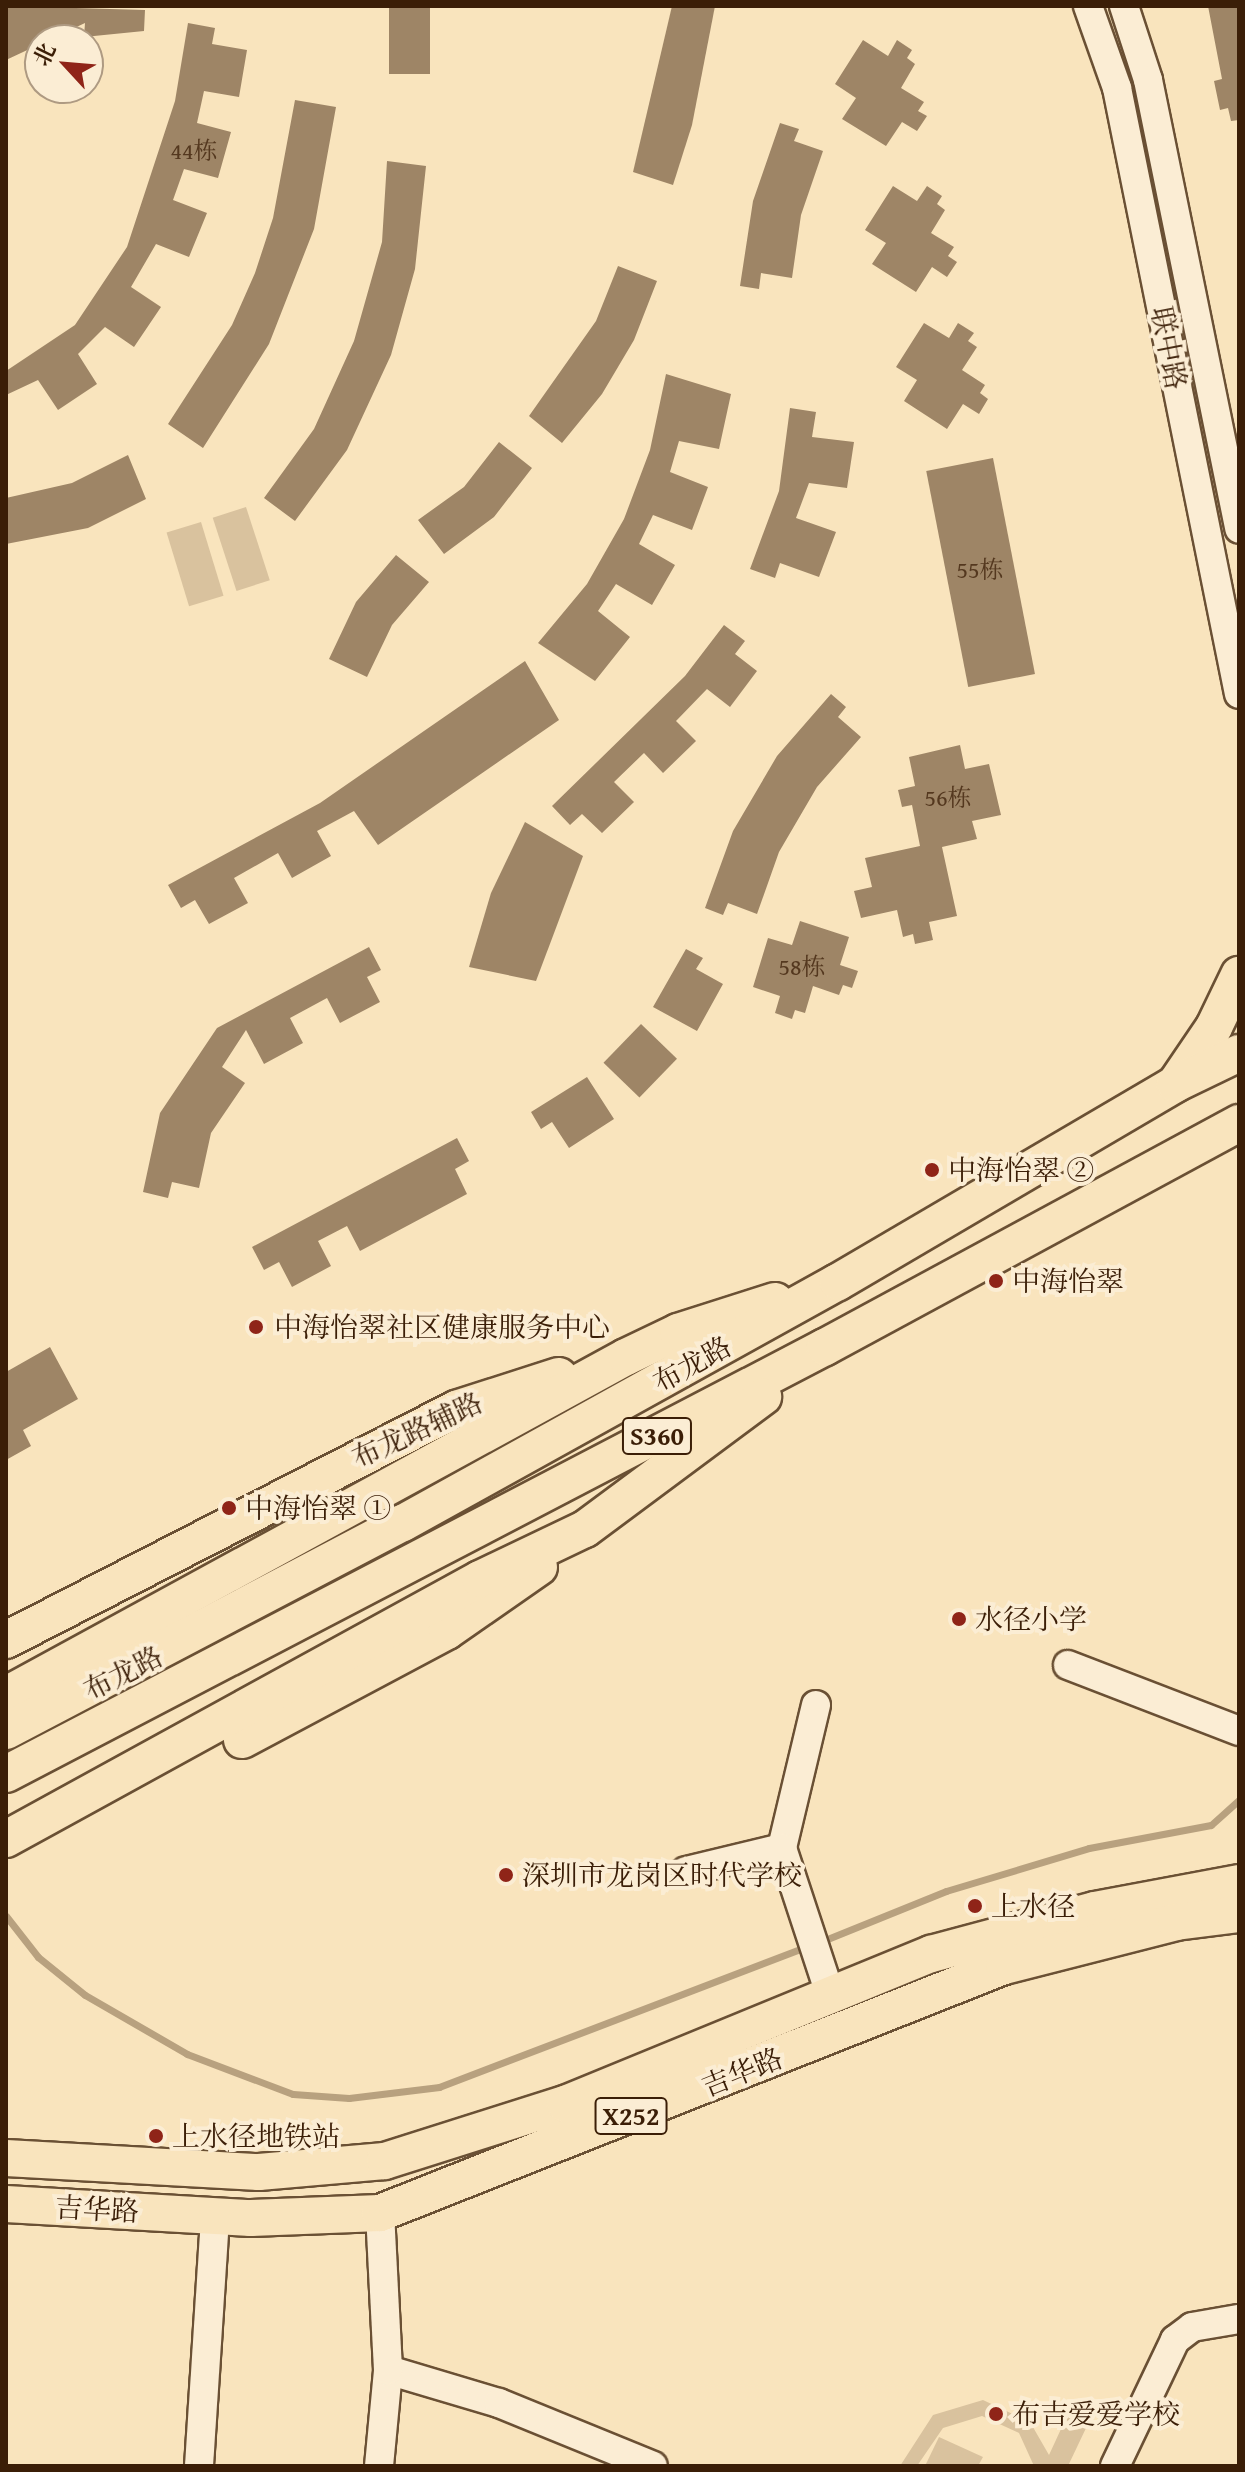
<!DOCTYPE html>
<meta charset="utf-8">
<style>
body{margin:0}
#map{position:relative;width:1245px;height:2472px;overflow:hidden;background:#f9e4bd;font-family:"Gentium Book Plus","Noto Serif SC",serif}
div>[style]{position:absolute}
[style*='--x']{left:calc(var(--x)*1px);top:calc(var(--y)*1px);width:calc(var(--w)*1px);rotate:calc(var(--a)*1deg)}
.green>*{inset:0;background:#d9c29e;transform-origin:0 0}
.stream>*{height:7px;margin:-3.5px;padding:0 3.5px;transform-origin:3.5px;border-radius:3.5px;background:#b8a17f}
.building>*{inset:0;background:#9e8566;transform-origin:0 0}
.roads{filter:drop-shadow(2px 0 #6a5034) drop-shadow(-2px 0 #6a5034) drop-shadow(0 2px #6a5034) drop-shadow(0 -2px #6a5034)}
.minor>*{height:28px;margin:-14px;padding:0 14px;transform-origin:14px;border-radius:14px;background:#fbedd4}
.major>*{height:36px;margin:-18px;padding:0 18px;transform-origin:18px;border-radius:18px;background:#f9e4bd}
.dots>*{width:22px;height:22px;translate:-50% -50%;box-sizing:border-box;border:4px solid #fbedd4;border-radius:50%}
span{translate:-50% -50%;white-space:nowrap;text-align:center;line-height:1.15;-webkit-text-stroke:8px #fbedd4;paint-order:stroke}
.number-label{font-size:24px;color:#54381f}
.number-label span{-webkit-text-stroke-width:0}
.shield-label span{padding:2px 6px;background:#fbedd4;border:2px solid;border-radius:6px;-webkit-text-stroke-width:0}
.shield-label{font-size:26px;color:#3b1e07;font-weight:700}
.street-label{font-size:28px;color:#3b1e07}
.poi-label{font-size:28px;color:#3b1e07}
.left{translate:0 -50%;text-align:left}
.frame{position:absolute;inset:0;border:8px solid #3b1e07;pointer-events:none}
.north{position:absolute;left:24px;top:24px;width:80px;height:80px;box-sizing:border-box;background:#fbedd4;border:2px solid #ae9a82;border-radius:50%;rotate:296deg;font-size:22px;font-weight:700;line-height:32px;text-align:center;color:#3b1e07}
.north::after{content:'';display:block;margin:auto;width:28px;height:36px;background:#8f2418;clip-path:polygon(50% 0,100% 100%,50% 72%,0 100%)}
</style>
<div id="map">
<div class="green">
<i style="left:246px;top:507px;width:77px;height:35px;rotate:72deg"></i>
<i style="left:201px;top:522px;width:77px;height:36px;rotate:73deg"></i>
<i style="clip-path:polygon(983px 2400px,1030px 2422px,1049px 2455px,1067px 2416px,1087px 2426px,1068px 2466px,1034px 2466px,1019px 2433px,982px 2416px,943px 2428px,917px 2466px,900px 2466px,933px 2415px)"></i>
<i style="clip-path:polygon(939px 2437px,983px 2457px,978px 2466px,925px 2466px)"></i>
</div>
<div class="stream">
<i style="--x:6;--y:1916;--w:52;--a:52"></i>
<i style="--x:38;--y:1957;--w:60;--a:39"></i>
<i style="--x:85;--y:1995;--w:118;--a:30"></i>
<i style="--x:187;--y:2054;--w:113;--a:20.7"></i>
<i style="--x:293;--y:2094;--w:56;--a:4.1"></i>
<i style="--x:349;--y:2098;--w:91;--a:-7"></i>
<i style="--x:439;--y:2087;--w:395;--a:-20.9"></i>
<i style="--x:820;--y:1942;--w:136;--a:-22"></i>
<i style="--x:946;--y:1891;--w:149;--a:-16.7"></i>
<i style="--x:1089;--y:1848;--w:124;--a:-10.7"></i>
<i style="--x:1211;--y:1825;--w:38;--a:-42"></i>
</div>
<div class="building">
<i style="clip-path:polygon(6px 6px,145px 10px,144px 31px,84px 37px,85px 23px,6px 60px)"></i>
<i style="left:389px;top:6px;width:41px;height:68px"></i>
<i style="clip-path:polygon(672px 6px,715px 6px,692px 125px,673px 185px,633px 172px)"></i>
<i style="clip-path:polygon(1208px 6px,1239px 6px,1239px 120px,1231px 121px,1228px 108px,1220px 110px,1214px 81px,1222px 79px)"></i>
<i style="clip-path:polygon(188px 23px,215px 28px,212px 44px,247px 50px,239px 97px,204px 91px,197px 123px,231px 132px,218px 178px,184px 169px,173px 200px,207px 213px,189px 257px,156px 244px,131px 287px,161px 307px,134px 347px,105px 327px,78px 354px,97px 384px,58px 410px,38px 380px,6px 395px,6px 371px,75px 325px,127px 247px,175px 101px)"></i>
<i style="clip-path:polygon(863px 40px,888px 56px,897px 40px,912px 50px,907px 58px,915px 64px,901px 88px,924px 102px,918px 111px,927px 116px,917px 131px,902px 122px,886px 146px,842px 119px,856px 98px,835px 84px)"></i>
<i style="clip-path:polygon(295px 100px,336px 107px,314px 229px,269px 344px,203px 448px,168px 424px,232px 325px,255px 273px,273px 218px)"></i>
<i style="clip-path:polygon(780px 123px,799px 129px,794px 141px,823px 151px,801px 215px,792px 278px,761px 273px,759px 289px,740px 286px,753px 201px)"></i>
<i style="clip-path:polygon(387px 161px,426px 166px,415px 269px,391px 355px,347px 450px,295px 521px,264px 498px,314px 429px,354px 341px,382px 242px)"></i>
<i style="clip-path:polygon(893px 186px,917px 201px,927px 186px,942px 196px,937px 204px,945px 210px,931px 233px,954px 247px,948px 256px,957px 262px,947px 277px,932px 267px,916px 292px,872px 264px,886px 243px,865px 230px)"></i>
<i style="clip-path:polygon(618px 266px,657px 281px,634px 340px,602px 394px,562px 443px,529px 416px,596px 321px)"></i>
<i style="clip-path:polygon(924px 323px,949px 338px,958px 323px,974px 333px,968px 341px,977px 347px,962px 370px,985px 385px,980px 393px,988px 399px,979px 414px,963px 404px,947px 429px,904px 401px,917px 380px,896px 367px)"></i>
<i style="clip-path:polygon(666px 374px,731px 394px,719px 449px,679px 441px,670px 472px,708px 487px,692px 530px,653px 515px,639px 544px,675px 565px,652px 605px,616px 584px,598px 611px,630px 637px,595px 681px,538px 643px,587px 584px,624px 519px,650px 450px)"></i>
<i style="clip-path:polygon(790px 408px,816px 412px,812px 437px,854px 442px,847px 488px,809px 483px,796px 518px,836px 532px,819px 577px,780px 563px,775px 578px,750px 569px,779px 491px)"></i>
<i style="clip-path:polygon(499px 442px,532px 468px,494px 517px,444px 554px,418px 520px,464px 487px)"></i>
<i style="clip-path:polygon(128px 455px,146px 499px,88px 528px,6px 544px,6px 498px,72px 483px)"></i>
<i style="left:993px;top:458px;width:220px;height:68px;rotate:79deg"></i>
<i style="clip-path:polygon(396px 555px,429px 582px,392px 625px,367px 677px,329px 659px,356px 602px)"></i>
<i style="clip-path:polygon(724px 625px,745px 641px,735px 654px,757px 671px,730px 707px,707px 689px,676px 721px,696px 741px,663px 773px,644px 753px,614px 782px,634px 802px,602px 833px,582px 814px,570px 825px,552px 806px,685px 676px)"></i>
<i style="clip-path:polygon(525px 661px,559px 720px,378px 845px,354px 811px,317px 831px,331px 856px,292px 878px,278px 853px,234px 878px,248px 903px,209px 924px,195px 900px,181px 908px,168px 885px,320px 803px)"></i>
<i style="clip-path:polygon(831px 694px,846px 707px,838px 717px,861px 737px,817px 787px,779px 852px,757px 914px,728px 903px,723px 915px,705px 908px,733px 831px,777px 756px)"></i>
<i style="clip-path:polygon(960px 745px,965px 769px,989px 764px,1001px 815px,972px 821px,977px 839px,942px 847px,957px 916px,929px 922px,933px 940px,915px 944px,913px 934px,903px 937px,897px 910px,861px 918px,854px 891px,872px 887px,865px 858px,920px 846px,912px 805px,902px 807px,898px 790px,915px 786px,909px 757px)"></i>
<i style="clip-path:polygon(525px 822px,583px 856px,536px 981px,469px 967px,491px 893px)"></i>
<i style="clip-path:polygon(800px 921px,849px 937px,840px 965px,858px 971px,852px 988px,843px 985px,839px 995px,813px 986px,805px 1013px,795px 1010px,792px 1019px,775px 1013px,780px 996px,753px 987px,768px 938px,792px 945px)"></i>
<i style="clip-path:polygon(369px 947px,381px 970px,367px 977px,380px 1002px,340px 1023px,327px 998px,290px 1018px,303px 1043px,264px 1064px,246px 1030px,222px 1067px,245px 1083px,211px 1133px,199px 1188px,172px 1182px,168px 1198px,143px 1192px,160px 1113px,217px 1028px)"></i>
<i style="clip-path:polygon(686px 949px,703px 958px,696px 969px,723px 984px,697px 1031px,653px 1007px)"></i>
<i style="left:641px;top:1024px;width:50px;height:54px;rotate:44deg"></i>
<i style="clip-path:polygon(587px 1077px,614px 1119px,569px 1148px,552px 1122px,541px 1129px,531px 1112px)"></i>
<i style="clip-path:polygon(457px 1138px,469px 1161px,455px 1169px,467px 1194px,360px 1251px,347px 1226px,318px 1241px,331px 1266px,292px 1287px,279px 1262px,264px 1270px,252px 1247px)"></i>
<i style="clip-path:polygon(50px 1347px,78px 1399px,23px 1430px,31px 1446px,6px 1460px,6px 1372px)"></i>
</div>
<div class="roads">
<div class="minor">
<i style="--x:1088;--y:6;--w:87;--a:70.5"></i>
<i style="--x:1117;--y:88;--w:618;--a:78.62"></i>
<i style="--x:1124;--y:6;--w:78;--a:72"></i>
<i style="--x:1148;--y:80;--w:458;--a:78.5"></i>
<i style="--x:1068;--y:1665;--w:183;--a:21.1"></i>
<i style="--x:816;--y:1705;--w:147;--a:103.4"></i>
<i style="--x:782;--y:1848;--w:157;--a:71.8"></i>
<i style="--x:686;--y:1871;--w:99;--a:-13.5"></i>
<i style="--x:388;--y:2370;--w:116;--a:16.6"></i>
<i style="--x:499;--y:2403;--w:166;--a:22.2"></i>
<i style="--x:199;--y:2466;--w:251;--a:-86.3"></i>
<i style="--x:379;--y:2466;--w:96;--a:-84.6"></i>
<i style="--x:388;--y:2370;--w:157;--a:-92.9"></i>
<i style="--x:1115;--y:2466;--w:140;--a:-64.5"></i>
<i style="--x:1175;--y:2340;--w:21;--a:-37"></i>
<i style="--x:1192;--y:2327;--w:48;--a:-9.7"></i>
</div>
<div class="major">
<i style="--x:1178;--y:1080;--w:64;--a:-55.8"></i>
<i style="--x:1214;--y:1027;--w:58;--a:-64.3"></i>
<i style="--x:6;--y:1640;--w:506;--a:-27.17"></i>
<i style="--x:456;--y:1409;--w:108;--a:-17.8"></i>
<i style="--x:6;--y:1695;--w:706;--a:-28.6"></i>
<i style="--x:626;--y:1357;--w:58;--a:-25.7"></i>
<i style="--x:678;--y:1332;--w:102;--a:-17.7"></i>
<i style="--x:6;--y:1731;--w:448;--a:-27.7"></i>
<i style="--x:403;--y:1523;--w:497;--a:-29"></i>
<i style="--x:838;--y:1282;--w:391;--a:-30.4"></i>
<i style="--x:1175;--y:1084;--w:71;--a:-25.8"></i>
<i style="--x:242;--y:1740;--w:232;--a:-28"></i>
<i style="--x:447;--y:1631;--w:112;--a:-34.8"></i>
<i style="--x:6;--y:1774;--w:924;--a:-27.54"></i>
<i style="--x:825;--y:1347;--w:471;--a:-28.4"></i>
<i style="--x:6;--y:1839;--w:541;--a:-28.75"></i>
<i style="--x:480;--y:1579;--w:116;--a:-25.5"></i>
<i style="--x:585;--y:1529;--w:222;--a:-36.6"></i>
<i style="--x:6;--y:2158;--w:253;--a:3.2"></i>
<i style="--x:259;--y:2172;--w:126;--a:-5"></i>
<i style="--x:385;--y:2161;--w:189;--a:-17.6"></i>
<i style="--x:565;--y:2104;--w:396;--a:-22.3"></i>
<i style="--x:931;--y:1954;--w:170;--a:-15"></i>
<i style="--x:1095;--y:1910;--w:147;--a:-10.6"></i>
<i style="--x:6;--y:2204;--w:245;--a:3.3"></i>
<i style="--x:251;--y:2218;--w:129;--a:-2.2"></i>
<i style="--x:380;--y:2213;--w:671;--a:-21.6"></i>
<i style="--x:1004;--y:1966;--w:178;--a:-14.3"></i>
<i style="--x:1176;--y:1922;--w:64;--a:-7.2"></i>
</div>
</div>
<div class="dots">
<i style="left:932px;top:1170px;background:#8f2418"></i>
<i style="left:996px;top:1281px;background:#8f2418"></i>
<i style="left:256px;top:1327px;background:#8f2418"></i>
<i style="left:229px;top:1508px;background:#8f2418"></i>
<i style="left:959px;top:1619px;background:#8f2418"></i>
<i style="left:506px;top:1875px;background:#8f2418"></i>
<i style="left:975px;top:1906px;background:#8f2418"></i>
<i style="left:156px;top:2136px;background:#8f2418"></i>
<i style="left:996px;top:2414px;background:#8f2418"></i>
</div>
<div class="number-label">
<span style="left:194px;top:151px">44栋</span>
<span style="left:980px;top:570px">55栋</span>
<span style="left:948px;top:798px">56栋</span>
<span style="left:802px;top:967px">58栋</span>
</div>
<div class="shield-label">
<span style="left:657px;top:1436px">S360</span>
<span style="left:631px;top:2116px">X252</span>
</div>
<div class="street-label">
<span style="left:1169px;top:348px;rotate:79deg">联中路</span>
<span style="left:692px;top:1364px;rotate:-29deg">布龙路</span>
<span style="left:417px;top:1430px;rotate:-25deg">布龙路辅路</span>
<span style="left:123px;top:1673px;rotate:-27deg">布龙路</span>
<span style="left:742px;top:2072px;rotate:-22deg">吉华路</span>
<span style="left:97px;top:2209px;rotate:3deg">吉华路</span>
</div>
<div class="poi-label">
<span class="left" style="left:948px;top:1170px">中海怡翠 ②</span>
<span class="left" style="left:1012px;top:1281px">中海怡翠</span>
<span class="left" style="left:274px;top:1327px">中海怡翠社区健康服务中心</span>
<span class="left" style="left:245px;top:1508px">中海怡翠 ①</span>
<span class="left" style="left:975px;top:1619px">水径小学</span>
<span class="left" style="left:522px;top:1875px">深圳市龙岗区时代学校</span>
<span class="left" style="left:991px;top:1906px">上水径</span>
<span class="left" style="left:172px;top:2136px">上水径地铁站</span>
<span class="left" style="left:1012px;top:2414px">布吉爱爱学校</span>
</div>
<div class="frame"></div>
<div class="north">北</div>
</div>
